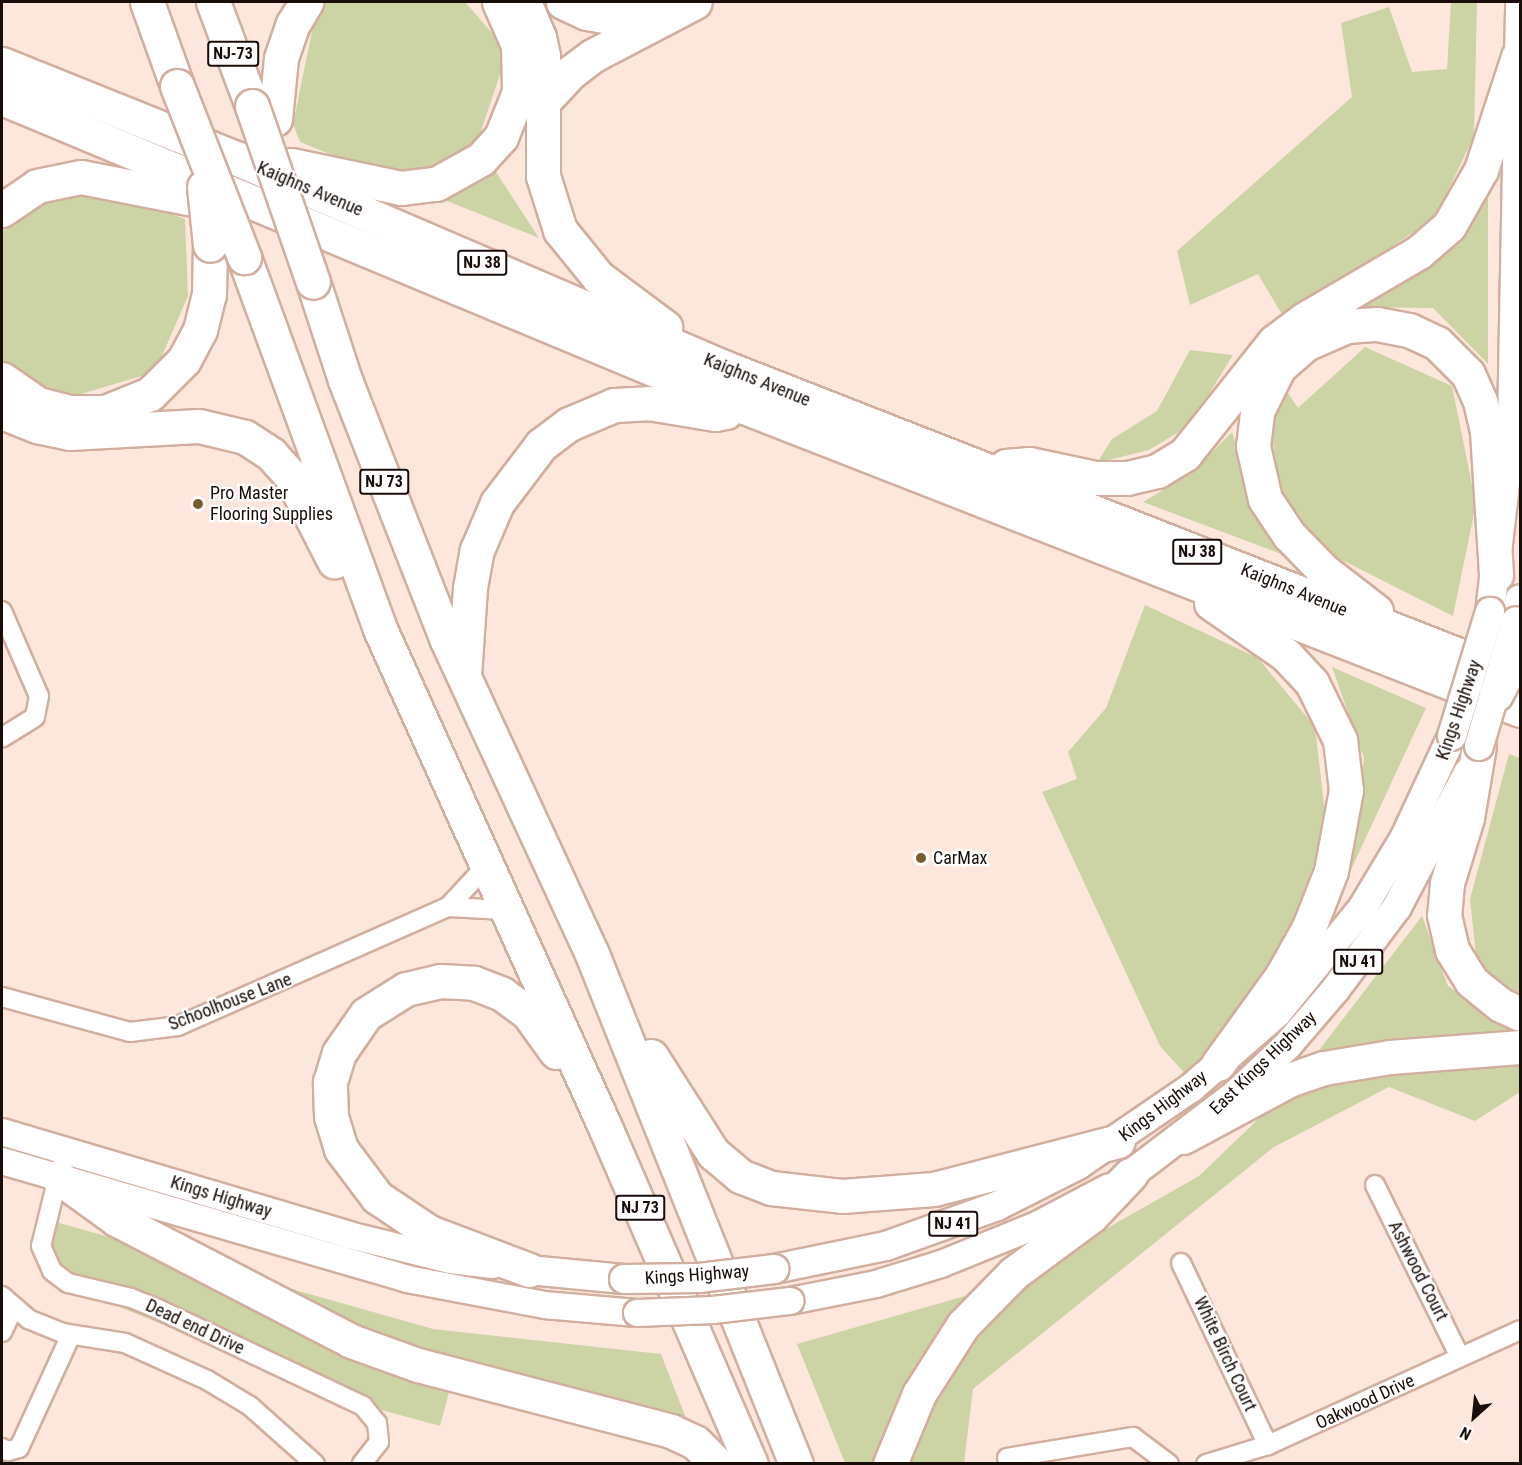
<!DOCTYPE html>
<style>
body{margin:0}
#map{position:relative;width:1522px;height:1465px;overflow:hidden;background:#fde7dd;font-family:"Roboto Condensed",sans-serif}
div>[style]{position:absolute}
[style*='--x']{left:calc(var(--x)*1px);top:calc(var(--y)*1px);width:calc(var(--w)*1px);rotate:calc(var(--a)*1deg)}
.green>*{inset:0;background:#ccd4a5}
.roads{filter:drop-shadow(2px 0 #d2ae9f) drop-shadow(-2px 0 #d2ae9f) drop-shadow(0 2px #d2ae9f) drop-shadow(0 -2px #d2ae9f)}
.street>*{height:18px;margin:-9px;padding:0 9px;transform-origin:9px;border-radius:9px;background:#fff}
.secondary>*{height:26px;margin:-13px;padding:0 13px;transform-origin:13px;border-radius:13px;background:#fff}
.primary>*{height:28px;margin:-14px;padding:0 14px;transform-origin:14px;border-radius:14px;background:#fff}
.highway>*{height:33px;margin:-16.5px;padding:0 16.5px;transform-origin:16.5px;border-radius:16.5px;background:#fff}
.bridges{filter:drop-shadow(2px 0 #d2ae9f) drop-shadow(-2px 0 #d2ae9f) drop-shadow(0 2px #d2ae9f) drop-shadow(0 -2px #d2ae9f)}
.secondary-bridge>*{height:26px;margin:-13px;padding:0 13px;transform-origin:13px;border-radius:13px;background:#fff}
.primary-bridge>*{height:28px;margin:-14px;padding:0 14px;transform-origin:14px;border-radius:14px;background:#fff}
.highway-bridge>*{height:33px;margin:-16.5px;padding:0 16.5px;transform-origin:16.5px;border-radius:16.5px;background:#fff}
.dots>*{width:16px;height:16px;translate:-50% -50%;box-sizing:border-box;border:3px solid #fff;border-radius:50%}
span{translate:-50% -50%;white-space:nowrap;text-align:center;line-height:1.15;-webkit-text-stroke:4.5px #fff;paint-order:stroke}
.shield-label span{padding:2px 4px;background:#fff;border:2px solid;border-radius:4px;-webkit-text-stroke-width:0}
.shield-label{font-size:16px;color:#180d08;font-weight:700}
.street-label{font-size:18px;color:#180d08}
.poi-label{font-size:18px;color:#180d08}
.left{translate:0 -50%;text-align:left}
.frame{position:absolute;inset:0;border:3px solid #180d08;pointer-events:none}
.north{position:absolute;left:1444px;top:1387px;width:60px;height:60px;-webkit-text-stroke:4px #fff;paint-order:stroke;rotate:207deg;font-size:16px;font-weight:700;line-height:24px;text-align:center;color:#180d08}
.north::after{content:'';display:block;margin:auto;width:21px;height:27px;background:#180d08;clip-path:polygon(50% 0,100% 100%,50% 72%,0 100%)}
</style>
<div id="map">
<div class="green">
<i style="clip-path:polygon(318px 2px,465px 2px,508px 51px,477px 143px,539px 238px,300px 142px,293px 124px)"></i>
<i style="clip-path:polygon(1451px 2px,1477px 2px,1474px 136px,1435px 218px,1284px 318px,1258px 274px,1190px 305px,1177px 251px,1352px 97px,1341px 23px,1389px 7px,1412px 72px,1447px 69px)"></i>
<i style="clip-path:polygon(100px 188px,185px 219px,188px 296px,155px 372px,61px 400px,2px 363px,2px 232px,19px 205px)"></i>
<i style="clip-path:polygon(1488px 193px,1488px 364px,1433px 308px,1339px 307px,1444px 251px)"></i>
<i style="clip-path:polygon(1365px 347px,1452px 386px,1476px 504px,1453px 616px,1326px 552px,1280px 499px,1271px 428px,1282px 384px,1298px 408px)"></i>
<i style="clip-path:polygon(1190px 350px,1233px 355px,1190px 425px,1149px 450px,1097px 463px,1112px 439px,1157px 411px)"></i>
<i style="clip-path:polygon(1232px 432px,1260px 523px,1284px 555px,1143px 502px,1190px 474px)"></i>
<i style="clip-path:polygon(1145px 605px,1258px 658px,1315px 727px,1327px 829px,1269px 981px,1190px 1079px,1160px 1046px,1042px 792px,1077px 779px,1068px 752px,1106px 708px)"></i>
<i style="clip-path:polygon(1332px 667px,1426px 708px,1349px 874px,1364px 758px)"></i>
<i style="clip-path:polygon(1509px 754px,1520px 758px,1520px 1000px,1477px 965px,1470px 899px)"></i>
<i style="clip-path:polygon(1422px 916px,1448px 986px,1517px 1030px,1316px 1054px)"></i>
<i style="clip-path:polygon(1520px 1057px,1520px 1092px,1475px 1121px,1389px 1087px,1274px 1147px,973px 1389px,964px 1463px,845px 1463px,797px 1344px,972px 1294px,998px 1307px,1095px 1235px,1199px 1176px,1276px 1102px,1306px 1080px)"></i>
<i style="clip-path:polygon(49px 1220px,433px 1329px,661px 1354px,691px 1431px,454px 1373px,440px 1426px,356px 1403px,63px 1284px,42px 1243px)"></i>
</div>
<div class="roads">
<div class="street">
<i style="--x:2;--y:611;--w:93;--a:66.5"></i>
<i style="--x:39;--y:696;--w:21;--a:101"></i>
<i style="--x:35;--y:717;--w:39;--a:148"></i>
<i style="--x:448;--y:907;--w:57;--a:3"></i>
<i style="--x:2;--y:997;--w:133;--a:15.3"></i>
<i style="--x:130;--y:1032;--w:48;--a:-7.1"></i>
<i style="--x:178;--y:1026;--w:295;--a:-23.8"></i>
<i style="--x:448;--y:907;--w:54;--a:-47.2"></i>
<i style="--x:58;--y:1177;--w:71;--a:103.8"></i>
<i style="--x:41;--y:1246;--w:27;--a:66"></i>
<i style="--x:52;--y:1271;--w:20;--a:37"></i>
<i style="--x:68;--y:1283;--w:65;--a:13.4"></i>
<i style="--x:131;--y:1298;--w:29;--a:22"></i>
<i style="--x:158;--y:1309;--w:227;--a:25.3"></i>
<i style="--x:363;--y:1406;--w:22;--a:51"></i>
<i style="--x:377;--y:1423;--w:19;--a:84"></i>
<i style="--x:379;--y:1442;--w:28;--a:128"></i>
<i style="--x:1375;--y:1185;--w:192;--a:63.7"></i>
<i style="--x:1181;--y:1263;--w:202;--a:64.5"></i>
<i style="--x:2;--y:1296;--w:35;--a:41"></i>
<i style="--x:28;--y:1319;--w:37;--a:22"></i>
<i style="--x:62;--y:1333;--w:64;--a:9"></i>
<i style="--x:125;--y:1343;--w:90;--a:24.3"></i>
<i style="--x:207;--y:1380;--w:50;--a:31.2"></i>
<i style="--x:250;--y:1406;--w:87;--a:41.7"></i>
<i style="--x:2;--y:1332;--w:25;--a:-64"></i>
<i style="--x:2;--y:1448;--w:7;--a:27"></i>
<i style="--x:8;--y:1451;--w:11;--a:-15"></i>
<i style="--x:19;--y:1448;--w:124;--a:-65.3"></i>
<i style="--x:1007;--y:1458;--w:128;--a:-9.5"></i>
<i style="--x:1133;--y:1437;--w:45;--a:36.9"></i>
<i style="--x:1206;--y:1464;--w:65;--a:-17"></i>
<i style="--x:1268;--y:1445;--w:277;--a:-24.5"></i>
</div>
<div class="secondary">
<i style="--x:2;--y:1132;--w:362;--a:16.5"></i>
<i style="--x:349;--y:1235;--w:105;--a:13.8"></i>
<i style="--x:451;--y:1260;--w:42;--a:6.8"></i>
<i style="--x:2;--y:1161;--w:422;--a:16.2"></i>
<i style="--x:407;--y:1279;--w:139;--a:10.7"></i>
<i style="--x:544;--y:1305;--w:93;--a:4.9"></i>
<i style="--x:790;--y:1301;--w:88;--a:-11.2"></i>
<i style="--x:876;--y:1284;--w:68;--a:-17.1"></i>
<i style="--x:941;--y:1264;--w:104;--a:-22.1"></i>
<i style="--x:1037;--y:1225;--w:81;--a:-27.8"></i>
</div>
<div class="primary">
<i style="--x:1490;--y:612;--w:187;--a:-83.3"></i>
<i style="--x:1512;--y:426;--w:424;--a:-88.9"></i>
<i style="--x:1516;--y:621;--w:22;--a:-80"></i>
<i style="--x:1130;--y:1175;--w:132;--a:-37.3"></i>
<i style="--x:1235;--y:1095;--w:73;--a:-43.3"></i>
<i style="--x:1288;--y:1045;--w:72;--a:-49.5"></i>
<i style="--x:1335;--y:990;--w:104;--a:-53.2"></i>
<i style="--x:1397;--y:907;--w:152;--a:-62.1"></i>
<i style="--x:774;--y:1269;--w:114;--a:-11.6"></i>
<i style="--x:886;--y:1246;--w:118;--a:-19.8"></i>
<i style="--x:997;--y:1206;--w:91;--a:-26.8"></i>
<i style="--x:1078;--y:1165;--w:137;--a:-34.3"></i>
<i style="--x:1191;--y:1088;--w:114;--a:-41.1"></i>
<i style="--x:1277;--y:1013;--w:136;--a:-50.9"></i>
<i style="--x:1363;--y:907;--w:82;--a:-59"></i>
<i style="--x:1405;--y:837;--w:111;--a:-65"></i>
<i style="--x:529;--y:1270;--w:95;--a:5.4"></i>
</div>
<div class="highway">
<i style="--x:147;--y:2;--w:89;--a:70.3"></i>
<i style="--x:213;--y:2;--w:111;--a:69.4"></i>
<i style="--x:524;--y:2;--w:38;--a:67"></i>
<i style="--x:539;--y:37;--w:19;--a:78"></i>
<i style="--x:543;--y:56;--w:120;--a:90"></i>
<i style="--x:543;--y:176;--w:57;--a:72.5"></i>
<i style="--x:560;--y:230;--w:60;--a:51"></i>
<i style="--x:598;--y:277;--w:84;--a:36.7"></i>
<i style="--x:563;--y:2;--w:26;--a:25"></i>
<i style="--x:587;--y:13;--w:27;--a:10"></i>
<i style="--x:614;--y:18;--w:45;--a:-14"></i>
<i style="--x:2;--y:64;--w:254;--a:21.9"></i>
<i style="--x:238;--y:159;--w:531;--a:23.18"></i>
<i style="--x:726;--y:368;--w:833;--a:21.39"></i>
<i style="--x:2;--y:98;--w:804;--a:22.61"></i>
<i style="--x:744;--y:407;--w:833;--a:21.33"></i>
<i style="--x:542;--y:103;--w:42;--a:-46.9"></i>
<i style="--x:571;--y:72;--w:26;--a:-37"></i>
<i style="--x:592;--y:56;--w:116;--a:-27.7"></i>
<i style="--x:275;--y:119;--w:61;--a:-84.4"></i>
<i style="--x:281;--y:58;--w:36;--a:-71"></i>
<i style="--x:293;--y:24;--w:26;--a:-59"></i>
<i style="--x:291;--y:165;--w:112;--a:11.8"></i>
<i style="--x:401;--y:188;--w:35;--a:-7"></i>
<i style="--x:436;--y:184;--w:51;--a:-29.1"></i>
<i style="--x:481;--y:159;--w:30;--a:-48"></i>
<i style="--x:501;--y:137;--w:48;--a:-68.2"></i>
<i style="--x:519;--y:92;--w:47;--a:-91.2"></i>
<i style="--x:518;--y:45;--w:47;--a:-113.8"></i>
<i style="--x:2;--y:210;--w:42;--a:-34.4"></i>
<i style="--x:37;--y:186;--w:45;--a:-11.6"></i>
<i style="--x:81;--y:177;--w:135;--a:11.1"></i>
<i style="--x:244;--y:257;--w:396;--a:69.9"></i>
<i style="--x:380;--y:629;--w:546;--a:65.69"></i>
<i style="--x:605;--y:1127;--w:367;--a:66.6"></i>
<i style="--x:313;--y:282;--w:103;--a:71.9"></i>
<i style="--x:345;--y:380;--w:277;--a:68.6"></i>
<i style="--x:446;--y:638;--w:348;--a:65.2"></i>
<i style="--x:592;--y:954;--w:549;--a:68.2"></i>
<i style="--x:2;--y:379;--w:44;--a:34.8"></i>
<i style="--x:38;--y:404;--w:34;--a:14"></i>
<i style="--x:71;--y:412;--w:34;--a:0"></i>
<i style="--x:105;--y:412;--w:48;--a:-21.8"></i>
<i style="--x:150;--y:394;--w:48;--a:-45"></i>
<i style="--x:184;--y:360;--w:34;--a:-62"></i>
<i style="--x:200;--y:330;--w:36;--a:-76"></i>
<i style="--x:209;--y:295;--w:50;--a:-88.9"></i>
<i style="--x:2;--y:412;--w:38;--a:22"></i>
<i style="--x:37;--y:426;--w:33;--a:12"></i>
<i style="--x:69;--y:433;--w:130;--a:-3.1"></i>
<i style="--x:199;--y:426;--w:47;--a:13.4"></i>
<i style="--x:245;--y:437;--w:31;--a:33"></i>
<i style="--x:271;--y:454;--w:28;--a:48"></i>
<i style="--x:290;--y:475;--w:97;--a:62.9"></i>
<i style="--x:1006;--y:466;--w:23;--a:-5"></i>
<i style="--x:1029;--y:464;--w:67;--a:12"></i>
<i style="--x:1095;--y:478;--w:32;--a:0"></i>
<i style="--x:1127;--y:478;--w:31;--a:-13"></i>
<i style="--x:1157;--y:471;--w:33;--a:-31"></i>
<i style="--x:1185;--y:454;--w:143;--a:-51.5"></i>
<i style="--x:1274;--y:342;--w:36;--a:-37"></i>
<i style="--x:1303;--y:320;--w:134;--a:-30.4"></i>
<i style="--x:1419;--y:252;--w:40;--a:-41"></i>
<i style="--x:1449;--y:226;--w:64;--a:-60.3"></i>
<i style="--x:1481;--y:170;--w:119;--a:-71.9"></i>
<i style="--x:1211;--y:603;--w:91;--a:34.7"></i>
<i style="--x:1286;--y:655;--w:38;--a:47"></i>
<i style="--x:1312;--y:683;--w:64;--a:63.8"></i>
<i style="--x:1340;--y:740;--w:50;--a:83.2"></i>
<i style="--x:1346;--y:790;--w:82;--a:100.5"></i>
<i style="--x:1331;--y:871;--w:60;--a:111.4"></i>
<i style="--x:1309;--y:927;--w:57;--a:119.2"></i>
<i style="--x:1281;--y:977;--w:107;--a:125.9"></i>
<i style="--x:1376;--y:611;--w:67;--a:-142.3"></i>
<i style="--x:1323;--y:570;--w:49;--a:-134.2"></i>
<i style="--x:1289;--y:535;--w:43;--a:-123.7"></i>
<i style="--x:1265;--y:499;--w:54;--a:-102.8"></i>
<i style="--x:1253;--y:446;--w:35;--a:-83"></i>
<i style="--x:1257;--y:411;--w:49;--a:-63.4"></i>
<i style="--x:1279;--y:367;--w:35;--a:-41"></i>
<i style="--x:1305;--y:344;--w:46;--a:-23.2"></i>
<i style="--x:1347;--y:326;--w:30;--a:-4"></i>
<i style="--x:1377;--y:324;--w:33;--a:11"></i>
<i style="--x:1409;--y:330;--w:31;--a:25"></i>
<i style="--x:1437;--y:343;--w:44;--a:45"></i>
<i style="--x:1468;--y:374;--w:30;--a:66"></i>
<i style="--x:1480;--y:401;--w:31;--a:77"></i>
<i style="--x:1487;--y:431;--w:144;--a:86.4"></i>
<i style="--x:464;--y:676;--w:88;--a:-86.1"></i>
<i style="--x:470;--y:588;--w:39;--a:-80"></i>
<i style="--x:477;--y:550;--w:51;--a:-66.9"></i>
<i style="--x:497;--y:503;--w:73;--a:-52.8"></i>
<i style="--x:541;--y:445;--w:35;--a:-37"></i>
<i style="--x:569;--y:424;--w:49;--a:-22.9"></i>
<i style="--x:614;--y:405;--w:34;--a:-3"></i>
<i style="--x:648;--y:403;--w:68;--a:9.3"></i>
<i style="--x:715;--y:414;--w:11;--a:-10"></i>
<i style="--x:1479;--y:746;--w:73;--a:99.5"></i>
<i style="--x:1467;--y:818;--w:68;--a:107.1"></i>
<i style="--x:1447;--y:883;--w:32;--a:95"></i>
<i style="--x:1444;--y:915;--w:36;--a:77"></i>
<i style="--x:1452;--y:950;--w:36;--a:58"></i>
<i style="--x:1471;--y:981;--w:38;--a:39"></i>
<i style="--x:1501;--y:1005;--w:21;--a:25"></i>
<i style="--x:651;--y:1056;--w:115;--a:57.4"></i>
<i style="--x:713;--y:1153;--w:35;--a:40"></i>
<i style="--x:740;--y:1176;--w:33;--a:21"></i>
<i style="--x:771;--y:1188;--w:71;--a:6.4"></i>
<i style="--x:842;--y:1196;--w:92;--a:-4.4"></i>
<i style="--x:934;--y:1189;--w:190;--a:-14.6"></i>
<i style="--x:1183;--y:1137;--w:120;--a:-28.3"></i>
<i style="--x:1289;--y:1080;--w:37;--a:-19"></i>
<i style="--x:1324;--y:1068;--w:67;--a:-9.5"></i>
<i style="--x:1390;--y:1057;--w:130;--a:-4.4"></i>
<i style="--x:58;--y:1177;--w:72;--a:35.9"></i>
<i style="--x:116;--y:1219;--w:265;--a:27.4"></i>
<i style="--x:351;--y:1341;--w:71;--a:19.7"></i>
<i style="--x:418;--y:1365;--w:261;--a:14.6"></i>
<i style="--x:671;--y:1431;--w:26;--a:25"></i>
<i style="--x:695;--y:1442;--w:31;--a:45"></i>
<i style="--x:529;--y:1270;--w:107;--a:-159.2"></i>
<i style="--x:429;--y:1232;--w:63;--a:-146.1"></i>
<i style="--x:377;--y:1197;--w:60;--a:-126.9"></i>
<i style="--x:341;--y:1149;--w:34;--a:-107"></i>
<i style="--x:331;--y:1116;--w:34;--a:-92"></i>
<i style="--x:330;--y:1082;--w:30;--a:-73"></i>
<i style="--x:339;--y:1053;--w:47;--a:-55.3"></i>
<i style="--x:366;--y:1014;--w:47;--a:-32"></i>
<i style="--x:406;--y:989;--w:35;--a:-13"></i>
<i style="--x:440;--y:981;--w:34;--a:3"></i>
<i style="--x:474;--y:983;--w:30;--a:21"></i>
<i style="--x:502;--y:994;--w:32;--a:36"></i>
<i style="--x:528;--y:1013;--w:48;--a:54.3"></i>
<i style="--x:890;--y:1464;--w:76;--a:-67.5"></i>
<i style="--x:919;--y:1394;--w:82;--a:-57.5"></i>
<i style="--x:963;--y:1325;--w:73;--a:-45.6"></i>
<i style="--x:1014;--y:1273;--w:96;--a:-36.5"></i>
<i style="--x:1091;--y:1216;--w:57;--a:-46.4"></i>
</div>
</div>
<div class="bridges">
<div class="secondary-bridge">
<i style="--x:637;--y:1313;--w:76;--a:-2.3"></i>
<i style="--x:713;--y:1310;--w:78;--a:-6.7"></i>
</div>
<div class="primary-bridge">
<i style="--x:1452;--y:736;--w:130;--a:-73"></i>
<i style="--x:1479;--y:746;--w:130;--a:-73.5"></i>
<i style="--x:624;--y:1279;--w:75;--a:-0.8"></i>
<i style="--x:699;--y:1278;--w:76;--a:-6.8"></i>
</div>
<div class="highway-bridge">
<i style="--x:177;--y:86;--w:184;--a:68.6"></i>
<i style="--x:252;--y:106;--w:186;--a:70.9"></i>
<i style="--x:204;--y:187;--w:58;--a:84.1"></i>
<i style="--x:1496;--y:694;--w:52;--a:-62.4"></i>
</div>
</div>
<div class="dots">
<i style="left:198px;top:504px;background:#795b2f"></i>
<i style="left:921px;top:858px;background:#795b2f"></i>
</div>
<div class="shield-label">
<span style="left:233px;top:54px">NJ-73</span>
<span style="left:482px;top:263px">NJ 38</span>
<span style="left:384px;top:482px">NJ 73</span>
<span style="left:1197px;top:552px">NJ 38</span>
<span style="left:1358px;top:962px">NJ 41</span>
<span style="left:640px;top:1208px">NJ 73</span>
<span style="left:953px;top:1224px">NJ 41</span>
</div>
<div class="street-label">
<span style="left:310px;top:189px;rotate:23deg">Kaighns Avenue</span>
<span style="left:757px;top:380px;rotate:22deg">Kaighns Avenue</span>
<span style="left:1294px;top:590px;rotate:22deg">Kaighns Avenue</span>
<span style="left:1459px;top:710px;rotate:-71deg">Kings Highway</span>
<span style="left:230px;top:1002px;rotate:-21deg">Schoolhouse Lane</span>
<span style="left:1263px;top:1063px;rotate:-44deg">East Kings Highway</span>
<span style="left:1163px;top:1106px;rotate:-37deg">Kings Highway</span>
<span style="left:221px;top:1197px;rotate:17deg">Kings Highway</span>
<span style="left:1418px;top:1271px;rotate:63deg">Ashwood Court</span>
<span style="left:697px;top:1275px;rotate:-4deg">Kings Highway</span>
<span style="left:195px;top:1327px;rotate:25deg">Dead end Drive</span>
<span style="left:1225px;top:1354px;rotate:65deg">White Birch Court</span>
<span style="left:1365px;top:1402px;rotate:-25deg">Oakwood Drive</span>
</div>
<div class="poi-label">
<span class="left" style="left:210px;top:504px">Pro Master<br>Flooring Supplies</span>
<span class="left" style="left:933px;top:858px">CarMax</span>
</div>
<div class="frame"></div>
<div class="north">N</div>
</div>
